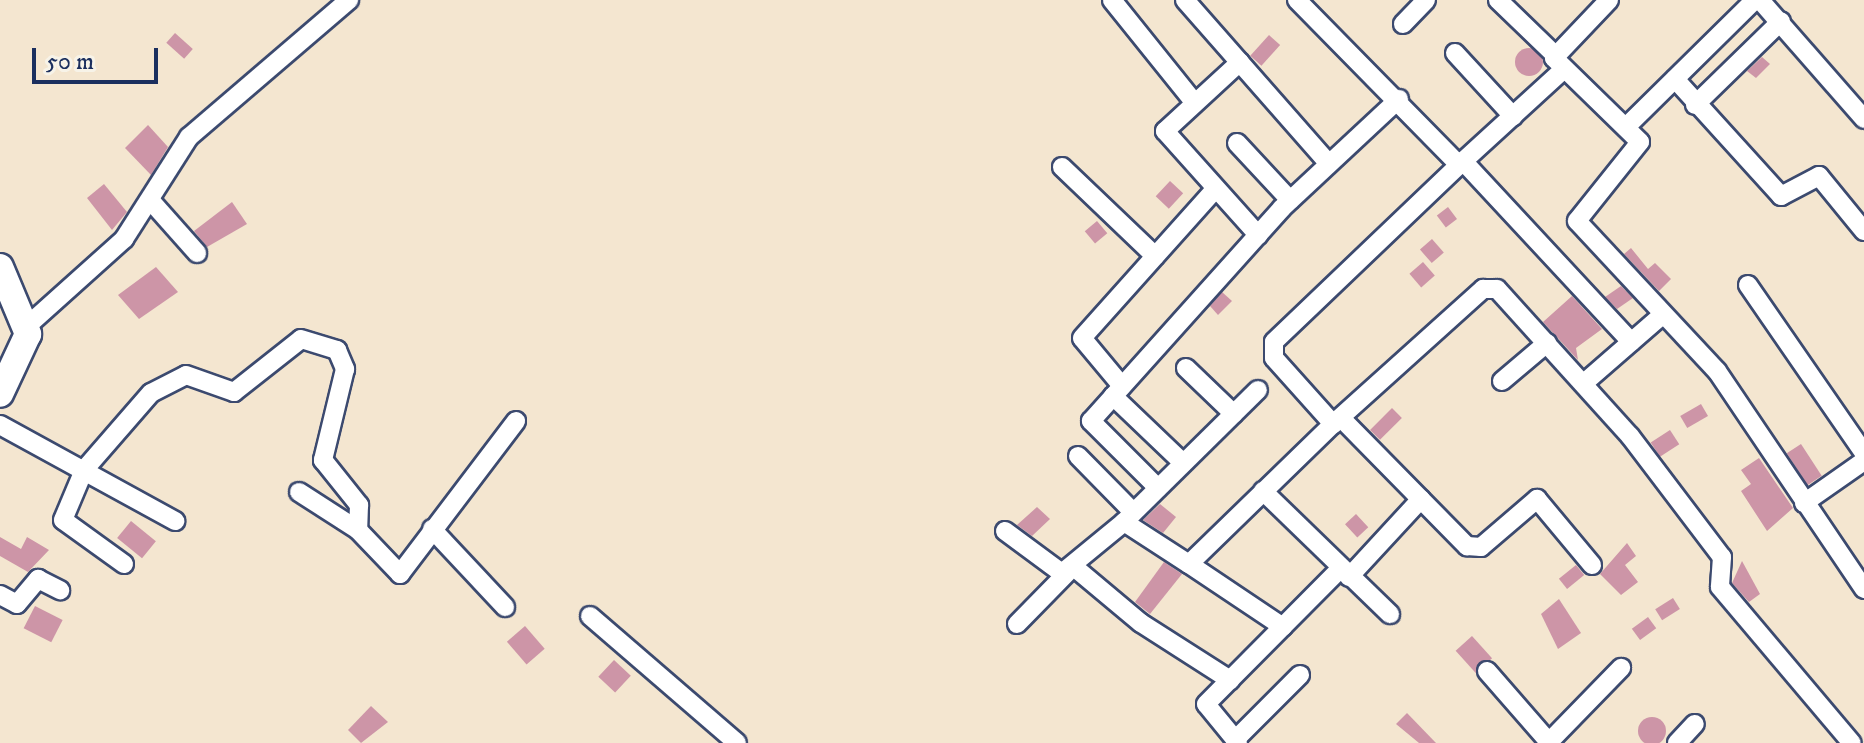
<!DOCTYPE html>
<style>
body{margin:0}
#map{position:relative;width:1864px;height:743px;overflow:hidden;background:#f4e6d0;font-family:"IM FELL DW Pica",serif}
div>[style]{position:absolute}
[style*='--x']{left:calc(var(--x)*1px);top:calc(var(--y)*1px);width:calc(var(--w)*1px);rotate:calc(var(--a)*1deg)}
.building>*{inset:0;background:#cd95a7;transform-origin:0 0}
.round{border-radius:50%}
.roads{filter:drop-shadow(2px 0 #3c4a6f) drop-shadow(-2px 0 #3c4a6f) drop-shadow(0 2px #3c4a6f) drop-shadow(0 -2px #3c4a6f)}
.street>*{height:18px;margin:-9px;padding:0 9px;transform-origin:9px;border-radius:9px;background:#fff}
.secondary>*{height:26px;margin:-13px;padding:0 13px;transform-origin:13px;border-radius:13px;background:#fff}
span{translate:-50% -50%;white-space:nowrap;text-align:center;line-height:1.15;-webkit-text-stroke:7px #f7f3e8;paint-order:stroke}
.scale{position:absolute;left:32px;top:48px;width:126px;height:36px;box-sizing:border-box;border:4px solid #1b2f5e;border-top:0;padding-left:10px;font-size:24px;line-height:28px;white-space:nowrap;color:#1b2f5e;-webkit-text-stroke:6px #f7f3e8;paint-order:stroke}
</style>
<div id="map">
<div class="building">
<i style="left:175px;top:33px;width:24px;height:13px;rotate:42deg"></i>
<i style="left:1269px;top:35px;width:15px;height:28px;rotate:42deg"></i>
<i class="round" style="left:1515px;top:48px;width:28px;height:28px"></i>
<i style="clip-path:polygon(1762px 57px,1770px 64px,1756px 78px,1747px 71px)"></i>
<i style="clip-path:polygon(148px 125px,168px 147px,151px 175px,125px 148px)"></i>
<i style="left:1170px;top:181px;width:18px;height:21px;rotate:43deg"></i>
<i style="clip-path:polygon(104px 184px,127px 212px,112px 230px,87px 198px)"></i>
<i style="clip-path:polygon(232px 202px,247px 224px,207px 247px,194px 231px)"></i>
<i style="left:1448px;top:207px;width:15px;height:14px;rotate:53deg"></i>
<i style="left:1097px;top:221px;width:16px;height:16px;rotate:50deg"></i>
<i style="left:1432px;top:239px;width:18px;height:16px;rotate:49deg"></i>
<i style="clip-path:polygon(1631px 248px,1648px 269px,1655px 263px,1671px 279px,1659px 291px,1624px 254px)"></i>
<i style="left:1423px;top:262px;width:18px;height:18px;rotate:49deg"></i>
<i style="clip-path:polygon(156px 267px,178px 292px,139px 319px,118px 295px)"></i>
<i style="clip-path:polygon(1621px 286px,1633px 298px,1617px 309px,1605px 297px)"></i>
<i style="clip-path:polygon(1222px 292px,1232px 301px,1218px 315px,1210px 306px)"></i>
<i style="clip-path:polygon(1572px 296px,1602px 329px,1576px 348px,1578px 360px,1543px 322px)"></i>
<i style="left:1701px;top:404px;width:14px;height:24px;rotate:60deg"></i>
<i style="left:1392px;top:408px;width:14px;height:31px;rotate:45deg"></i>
<i style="left:1670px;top:430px;width:17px;height:23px;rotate:57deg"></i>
<i style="left:1801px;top:444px;width:38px;height:17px;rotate:57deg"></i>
<i style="clip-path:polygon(1759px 458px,1793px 508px,1767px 531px,1741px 491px,1751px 484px,1741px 470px)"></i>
<i style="clip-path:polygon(1160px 504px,1176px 517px,1163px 533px,1143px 520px)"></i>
<i style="clip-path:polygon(1037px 507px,1050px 519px,1032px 536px,1017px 525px)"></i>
<i style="left:1356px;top:514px;width:18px;height:15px;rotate:47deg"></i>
<i style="left:131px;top:521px;width:32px;height:22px;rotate:39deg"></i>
<i style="clip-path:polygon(0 537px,21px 549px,27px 537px,49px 550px,28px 572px,0 556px)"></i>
<i style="clip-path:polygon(1627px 543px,1636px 556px,1625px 565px,1638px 582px,1621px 595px,1600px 574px)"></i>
<i style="clip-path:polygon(1742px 561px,1760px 594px,1749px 602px,1732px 583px)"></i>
<i style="clip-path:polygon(1164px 562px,1182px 574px,1150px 614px,1135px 602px)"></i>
<i style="left:1576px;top:565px;width:13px;height:22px;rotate:51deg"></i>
<i style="left:1673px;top:598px;width:13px;height:21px;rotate:58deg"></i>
<i style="clip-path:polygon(1559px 599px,1581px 633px,1558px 649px,1541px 614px)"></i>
<i style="left:35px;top:606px;width:31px;height:25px;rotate:27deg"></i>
<i style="left:1648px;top:617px;width:14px;height:20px;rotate:54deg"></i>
<i style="left:525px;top:626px;width:30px;height:24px;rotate:49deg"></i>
<i style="left:1472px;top:636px;width:30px;height:22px;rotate:48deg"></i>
<i style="left:614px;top:660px;width:23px;height:23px;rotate:43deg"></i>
<i style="clip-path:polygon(371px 706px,388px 722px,361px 743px,348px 730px)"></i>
<i style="clip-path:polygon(1407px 713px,1436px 743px,1419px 743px,1396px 724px)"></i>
<i class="round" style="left:1638px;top:717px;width:28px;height:28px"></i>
</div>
<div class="roads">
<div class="street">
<i style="--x:1112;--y:0;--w:131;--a:51.2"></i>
<i style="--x:1185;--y:0;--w:218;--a:48.7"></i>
<i style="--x:1297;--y:0;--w:231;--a:45.5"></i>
<i style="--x:1459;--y:165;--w:256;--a:136.3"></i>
<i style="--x:1274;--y:342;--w:16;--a:90"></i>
<i style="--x:1274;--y:358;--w:89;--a:48.2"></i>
<i style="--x:1333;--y:424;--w:202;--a:-42"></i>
<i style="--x:1483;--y:289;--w:14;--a:0"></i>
<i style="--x:1497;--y:289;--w:198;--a:47.9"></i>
<i style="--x:1630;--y:436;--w:152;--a:52.8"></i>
<i style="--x:1722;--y:557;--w:30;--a:94"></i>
<i style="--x:1720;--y:587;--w:204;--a:49.8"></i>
<i style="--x:1498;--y:0;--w:79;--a:44"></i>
<i style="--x:1609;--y:0;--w:80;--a:133.5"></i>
<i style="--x:1554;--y:58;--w:120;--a:44.3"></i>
<i style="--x:1640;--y:142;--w:101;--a:128.6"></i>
<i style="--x:1577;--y:221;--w:205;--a:47"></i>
<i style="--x:1717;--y:371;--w:263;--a:56"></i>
<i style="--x:1760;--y:0;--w:158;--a:48.8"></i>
<i style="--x:1403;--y:24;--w:33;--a:-46"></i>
<i style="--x:1455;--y:53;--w:86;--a:47.4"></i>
<i style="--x:1240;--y:62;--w:102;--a:137.4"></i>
<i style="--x:1165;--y:131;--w:140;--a:48.2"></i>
<i style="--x:1675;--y:79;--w:158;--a:47.8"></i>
<i style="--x:1781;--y:196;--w:43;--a:-27.8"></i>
<i style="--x:1819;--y:176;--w:71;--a:50.7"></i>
<i style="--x:1695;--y:105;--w:120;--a:-44.3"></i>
<i style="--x:1626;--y:127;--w:181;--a:-44.6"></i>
<i style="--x:1237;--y:143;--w:78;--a:47.1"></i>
<i style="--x:1463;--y:161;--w:247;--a:47.1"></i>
<i style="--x:1459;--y:165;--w:141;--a:-42.4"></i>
<i style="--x:1062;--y:167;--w:129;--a:43.7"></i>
<i style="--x:150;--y:200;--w:71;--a:48.4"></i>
<i style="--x:1748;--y:285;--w:204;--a:55.4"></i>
<i style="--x:26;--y:327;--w:132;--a:-41.9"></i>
<i style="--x:124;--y:239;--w:121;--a:-57.5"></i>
<i style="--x:189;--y:137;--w:211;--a:-40.6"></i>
<i style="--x:1186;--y:368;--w:66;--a:43.8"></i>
<i style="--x:1502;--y:381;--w:59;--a:-40.2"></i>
<i style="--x:1584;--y:383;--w:101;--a:-41"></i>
<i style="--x:1122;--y:386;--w:62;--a:-129.8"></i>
<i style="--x:1082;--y:338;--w:200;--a:-48.2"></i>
<i style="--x:1113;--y:396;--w:97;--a:43.7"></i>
<i style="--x:1341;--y:418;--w:180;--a:45.5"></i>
<i style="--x:1467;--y:546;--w:14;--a:4"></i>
<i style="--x:1481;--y:547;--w:74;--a:-40.6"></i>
<i style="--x:1537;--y:499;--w:86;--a:50.2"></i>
<i style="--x:0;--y:425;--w:200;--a:28.7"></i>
<i style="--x:1078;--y:456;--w:78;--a:45.5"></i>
<i style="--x:1158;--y:488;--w:95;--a:-135"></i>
<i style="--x:1091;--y:421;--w:286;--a:-48.1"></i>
<i style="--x:1282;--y:208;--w:160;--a:-43"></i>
<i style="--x:1263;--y:491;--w:177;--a:44.1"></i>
<i style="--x:299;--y:492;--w:70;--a:32.8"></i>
<i style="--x:1804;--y:503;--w:73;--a:-35"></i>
<i style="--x:1124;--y:522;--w:188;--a:-44.6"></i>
<i style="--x:432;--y:529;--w:107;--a:46.9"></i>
<i style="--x:1005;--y:531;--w:71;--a:36.4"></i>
<i style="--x:1062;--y:573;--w:80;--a:-39.4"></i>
<i style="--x:1124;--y:522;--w:77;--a:32.9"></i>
<i style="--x:1189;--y:564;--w:201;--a:-44.2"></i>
<i style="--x:124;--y:564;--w:75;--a:-144.2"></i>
<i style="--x:63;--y:520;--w:54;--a:-67.2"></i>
<i style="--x:84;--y:470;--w:102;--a:-49"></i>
<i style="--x:151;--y:393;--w:39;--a:-27"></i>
<i style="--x:186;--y:375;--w:51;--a:19.5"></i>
<i style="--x:234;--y:392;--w:85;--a:-38.3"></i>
<i style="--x:301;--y:339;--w:38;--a:17"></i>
<i style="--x:337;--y:350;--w:21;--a:67"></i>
<i style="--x:345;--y:369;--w:94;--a:103.6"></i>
<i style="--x:323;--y:460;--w:58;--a:51.3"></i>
<i style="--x:359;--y:505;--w:25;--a:92"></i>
<i style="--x:358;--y:530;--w:61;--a:46.3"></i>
<i style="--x:400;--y:574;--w:192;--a:-52.8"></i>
<i style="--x:1189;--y:564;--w:113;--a:33.8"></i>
<i style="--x:1074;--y:567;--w:87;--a:39.9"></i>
<i style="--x:1141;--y:623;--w:106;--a:32.6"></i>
<i style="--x:1349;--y:577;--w:106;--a:-47.3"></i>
<i style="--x:0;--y:595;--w:19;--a:28"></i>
<i style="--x:17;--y:604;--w:33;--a:-50"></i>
<i style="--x:38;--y:579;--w:25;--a:27"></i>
<i style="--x:590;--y:616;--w:194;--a:40.8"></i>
<i style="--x:1017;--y:624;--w:71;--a:-45.6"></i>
<i style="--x:1487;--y:671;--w:94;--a:48.9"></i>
<i style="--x:1235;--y:740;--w:92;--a:-45"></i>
<i style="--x:1238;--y:743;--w:50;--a:-129.4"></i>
<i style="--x:1206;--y:704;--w:190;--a:-45.2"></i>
<i style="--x:1548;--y:743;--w:105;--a:-45.8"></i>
<i style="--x:1677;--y:743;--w:26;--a:-47"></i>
</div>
<div class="secondary">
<i style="--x:0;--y:267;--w:73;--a:67.3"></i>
<i style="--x:28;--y:334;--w:66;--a:115"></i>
</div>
</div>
<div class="scale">50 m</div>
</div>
